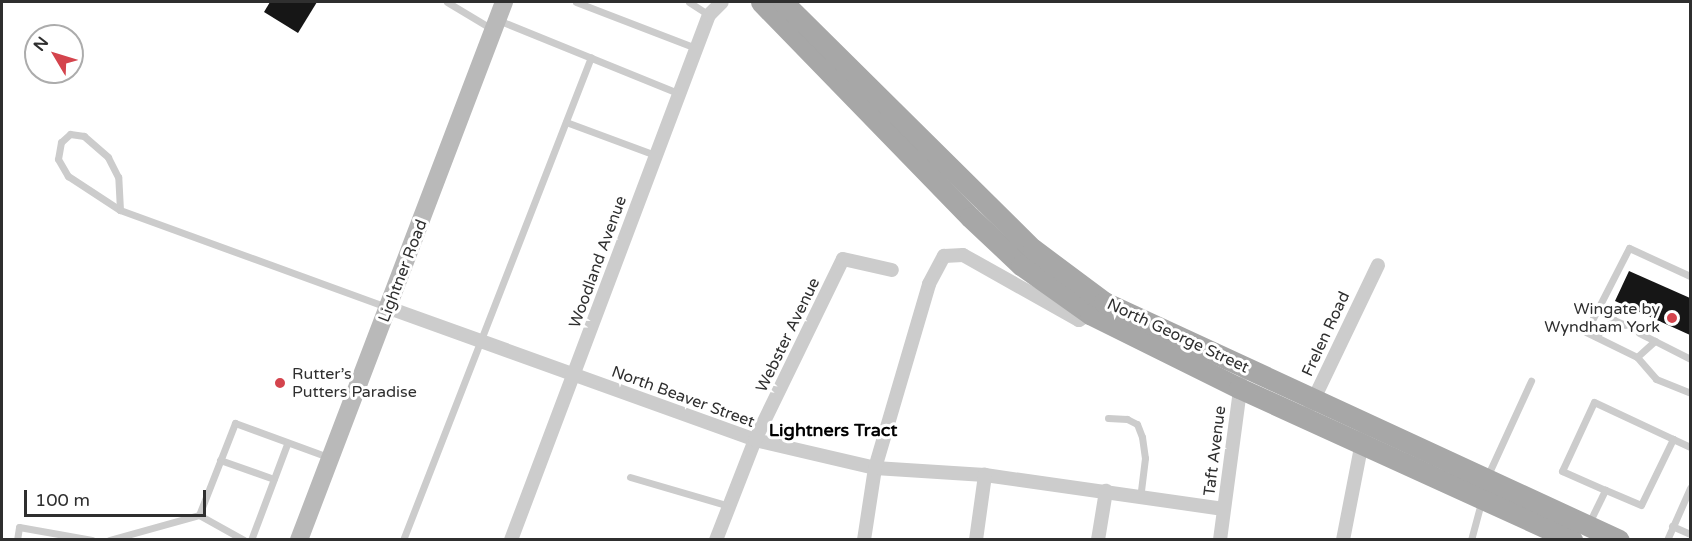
<!DOCTYPE html>
<meta charset="utf-8">
<style>
body{margin:0}
#map{position:relative;width:1692px;height:541px;overflow:hidden;background:#fff;font-family:"Varela Round",sans-serif}
div>[style]{position:absolute}
[style*='--x']{left:calc(var(--x)*1px);top:calc(var(--y)*1px);width:calc(var(--w)*1px);rotate:calc(var(--a)*1deg)}
.building>*{inset:0;background:#161616}
.lane>*{height:7px;margin:-3.5px;padding:0 3.5px;transform-origin:3.5px;border-radius:3.5px;background:#ccc}
.street>*{height:14px;margin:-7px;padding:0 7px;transform-origin:7px;border-radius:7px;background:#ccc}
.secondary>*{height:18px;margin:-9px;padding:0 9px;transform-origin:9px;border-radius:9px;background:#b9b9b9}
.primary>*{height:21px;margin:-10.5px;padding:0 10.5px;transform-origin:10.5px;border-radius:10.5px;background:#a7a7a7}
.dots>*{width:16px;height:16px;translate:-50% -50%;box-sizing:border-box;border:3px solid #fff;border-radius:50%}
span{translate:-50% -50%;white-space:nowrap;text-align:center;line-height:1.15;-webkit-text-stroke:6px #fff;paint-order:stroke}
.street-label{font-size:16px;color:#2f2f2f}
.poi-label{font-size:16px;color:#2f2f2f}
.right{translate:-100% -50%;text-align:right}
.left{translate:0 -50%;text-align:left}
.neighbourhood-label{font-size:18px;color:#000;font-weight:700}
.frame{position:absolute;inset:0;border:3px solid #2f2f2f;pointer-events:none}
.north{position:absolute;left:24px;top:24px;width:60px;height:60px;box-sizing:border-box;background:#fff;border:2px solid #acacac;border-radius:50%;rotate:308deg;font-size:16px;font-weight:700;line-height:24px;text-align:center;color:#2f2f2f}
.north::after{content:'';display:block;margin:auto;width:21px;height:27px;background:#d4444d;clip-path:polygon(50% 0,100% 100%,50% 72%,0 100%)}
.scale{position:absolute;left:24px;top:490px;width:182px;height:27px;box-sizing:border-box;border:3px solid #2f2f2f;border-top:0;padding-left:8px;font-size:18px;line-height:21px;white-space:nowrap;color:#2f2f2f;-webkit-text-stroke:4px #fff;paint-order:stroke}
</style>
<div id="map">
<div class="building">
<i style="clip-path:polygon(270px 2px,317px 2px,298px 33px,264px 12px)"></i>
<i style="clip-path:polygon(1629px 271px,1690px 298px,1690px 335px,1615px 301px)"></i>
</div>
<div class="lane">
<i style="--x:447;--y:2;--w:52;--a:31"></i>
<i style="--x:576;--y:2;--w:129;--a:21"></i>
<i style="--x:689;--y:2;--w:24;--a:33"></i>
<i style="--x:498;--y:20;--w:194;--a:22.1"></i>
<i style="--x:566;--y:122;--w:95;--a:20.3"></i>
<i style="--x:120;--y:210;--w:33;--a:-93"></i>
<i style="--x:118;--y:177;--w:22;--a:-117"></i>
<i style="--x:108;--y:157;--w:32;--a:-139"></i>
<i style="--x:84;--y:136;--w:14;--a:-172"></i>
<i style="--x:70;--y:134;--w:12;--a:138"></i>
<i style="--x:61;--y:142;--w:17;--a:100"></i>
<i style="--x:58;--y:159;--w:20;--a:60"></i>
<i style="--x:68;--y:176;--w:62;--a:33.2"></i>
<i style="--x:120;--y:210;--w:283;--a:20"></i>
<i style="--x:1690;--y:276;--w:67;--a:-155.3"></i>
<i style="--x:1629;--y:248;--w:94;--a:117.1"></i>
<i style="--x:1586;--y:332;--w:57;--a:26.1"></i>
<i style="--x:1637;--y:357;--w:29;--a:49"></i>
<i style="--x:1656;--y:379;--w:37;--a:22"></i>
<i style="--x:1595;--y:336;--w:25;--a:-40"></i>
<i style="--x:1614;--y:320;--w:12;--a:24"></i>
<i style="--x:1655;--y:341;--w:39;--a:27"></i>
<i style="--x:1637;--y:357;--w:24;--a:-42"></i>
<i style="--x:1655;--y:341;--w:18;--a:-153"></i>
<i style="--x:1108;--y:418;--w:19;--a:3"></i>
<i style="--x:1127;--y:419;--w:11;--a:27"></i>
<i style="--x:1137;--y:424;--w:14;--a:69"></i>
<i style="--x:1142;--y:437;--w:21;--a:82"></i>
<i style="--x:1145;--y:458;--w:38;--a:97"></i>
<i style="--x:1673;--y:439;--w:19;--a:25"></i>
<i style="--x:220;--y:460;--w:57;--a:19.4"></i>
<i style="--x:630;--y:477;--w:103;--a:16.3"></i>
<i style="--x:1487;--y:477;--w:106;--a:-65.4"></i>
<i style="--x:199;--y:515;--w:51;--a:29.1"></i>
<i style="--x:1589;--y:523;--w:37;--a:-64"></i>
<i style="--x:1605;--y:490;--w:47;--a:-156.2"></i>
<i style="--x:1562;--y:471;--w:76;--a:-65.1"></i>
<i style="--x:1594;--y:402;--w:87;--a:25.1"></i>
<i style="--x:1673;--y:439;--w:73;--a:115.9"></i>
<i style="--x:1641;--y:505;--w:39;--a:-157"></i>
<i style="--x:1672;--y:526;--w:20;--a:24"></i>
<i style="--x:17;--y:540;--w:13;--a:-81"></i>
<i style="--x:19;--y:527;--w:74;--a:10.1"></i>
<i style="--x:109;--y:540;--w:93;--a:-15.5"></i>
<i style="--x:199;--y:515;--w:99;--a:-68.6"></i>
<i style="--x:235;--y:423;--w:99;--a:20.1"></i>
<i style="--x:251;--y:540;--w:103;--a:-69.4"></i>
<i style="--x:403;--y:540;--w:518;--a:-68.73"></i>
<i style="--x:1471;--y:540;--w:39;--a:-75"></i>
<i style="--x:1667;--y:540;--w:57;--a:-66.1"></i>
</div>
<div class="street">
<i style="--x:389;--y:308;--w:389;--a:19.8"></i>
<i style="--x:755;--y:440;--w:123;--a:13.1"></i>
<i style="--x:875;--y:468;--w:110;--a:3.6"></i>
<i style="--x:985;--y:475;--w:241;--a:8.1"></i>
<i style="--x:1311;--y:405;--w:155;--a:-64.4"></i>
<i style="--x:511;--y:540;--w:561;--a:-69.34"></i>
<i style="--x:709;--y:15;--w:18;--a:-45"></i>
<i style="--x:716;--y:540;--w:107;--a:-68.7"></i>
<i style="--x:755;--y:440;--w:201;--a:-64.1"></i>
<i style="--x:843;--y:259;--w:50;--a:12.7"></i>
<i style="--x:864;--y:540;--w:73;--a:-81.3"></i>
<i style="--x:875;--y:468;--w:192;--a:-73.6"></i>
<i style="--x:929;--y:284;--w:32;--a:-62"></i>
<i style="--x:944;--y:256;--w:19;--a:-3"></i>
<i style="--x:963;--y:255;--w:133;--a:29.3"></i>
<i style="--x:1079;--y:320;--w:13;--a:-29"></i>
<i style="--x:976;--y:540;--w:66;--a:-82.1"></i>
<i style="--x:1098;--y:540;--w:50;--a:-80.7"></i>
<i style="--x:1220;--y:540;--w:158;--a:-82.4"></i>
<i style="--x:1343;--y:540;--w:105;--a:-79"></i>
</div>
<div class="secondary">
<i style="--x:299;--y:540;--w:576;--a:-69.14"></i>
</div>
<div class="primary">
<i style="--x:761;--y:2;--w:300;--a:45.8"></i>
<i style="--x:970;--y:217;--w:70;--a:43.3"></i>
<i style="--x:1021;--y:265;--w:85;--a:35.4"></i>
<i style="--x:1090;--y:314;--w:166;--a:26.4"></i>
<i style="--x:1239;--y:388;--w:366;--a:24.5"></i>
<i style="--x:783;--y:2;--w:351;--a:44.7"></i>
<i style="--x:1033;--y:249;--w:89;--a:36.7"></i>
<i style="--x:1104;--y:302;--w:567;--a:24.8"></i>
</div>
<div class="dots">
<i style="left:1672px;top:318px;background:#d4444d"></i>
<i style="left:280px;top:383px;background:#d4444d"></i>
</div>
<div class="street-label">
<span style="left:598px;top:262px;rotate:-70deg">Woodland Avenue</span>
<span style="left:403px;top:271px;rotate:-69deg">Lightner Road</span>
<span style="left:1326px;top:334px;rotate:-65deg">Frelen Road</span>
<span style="left:788px;top:335px;rotate:-64deg">Webster Avenue</span>
<span style="left:1178px;top:336px;rotate:25deg">North George Street</span>
<span style="left:683px;top:397px;rotate:20deg">North Beaver Street</span>
<span style="left:1215px;top:451px;rotate:-83deg">Taft Avenue</span>
</div>
<div class="poi-label">
<span class="right" style="left:1660px;top:318px">Wingate by<br>Wyndham York</span>
<span class="left" style="left:292px;top:383px">Rutter’s<br>Putters Paradise</span>
</div>
<div class="neighbourhood-label">
<span style="left:833px;top:430px">Lightners Tract</span>
</div>
<div class="frame"></div>
<div class="north">N</div>
<div class="scale">100 m</div>
</div>
